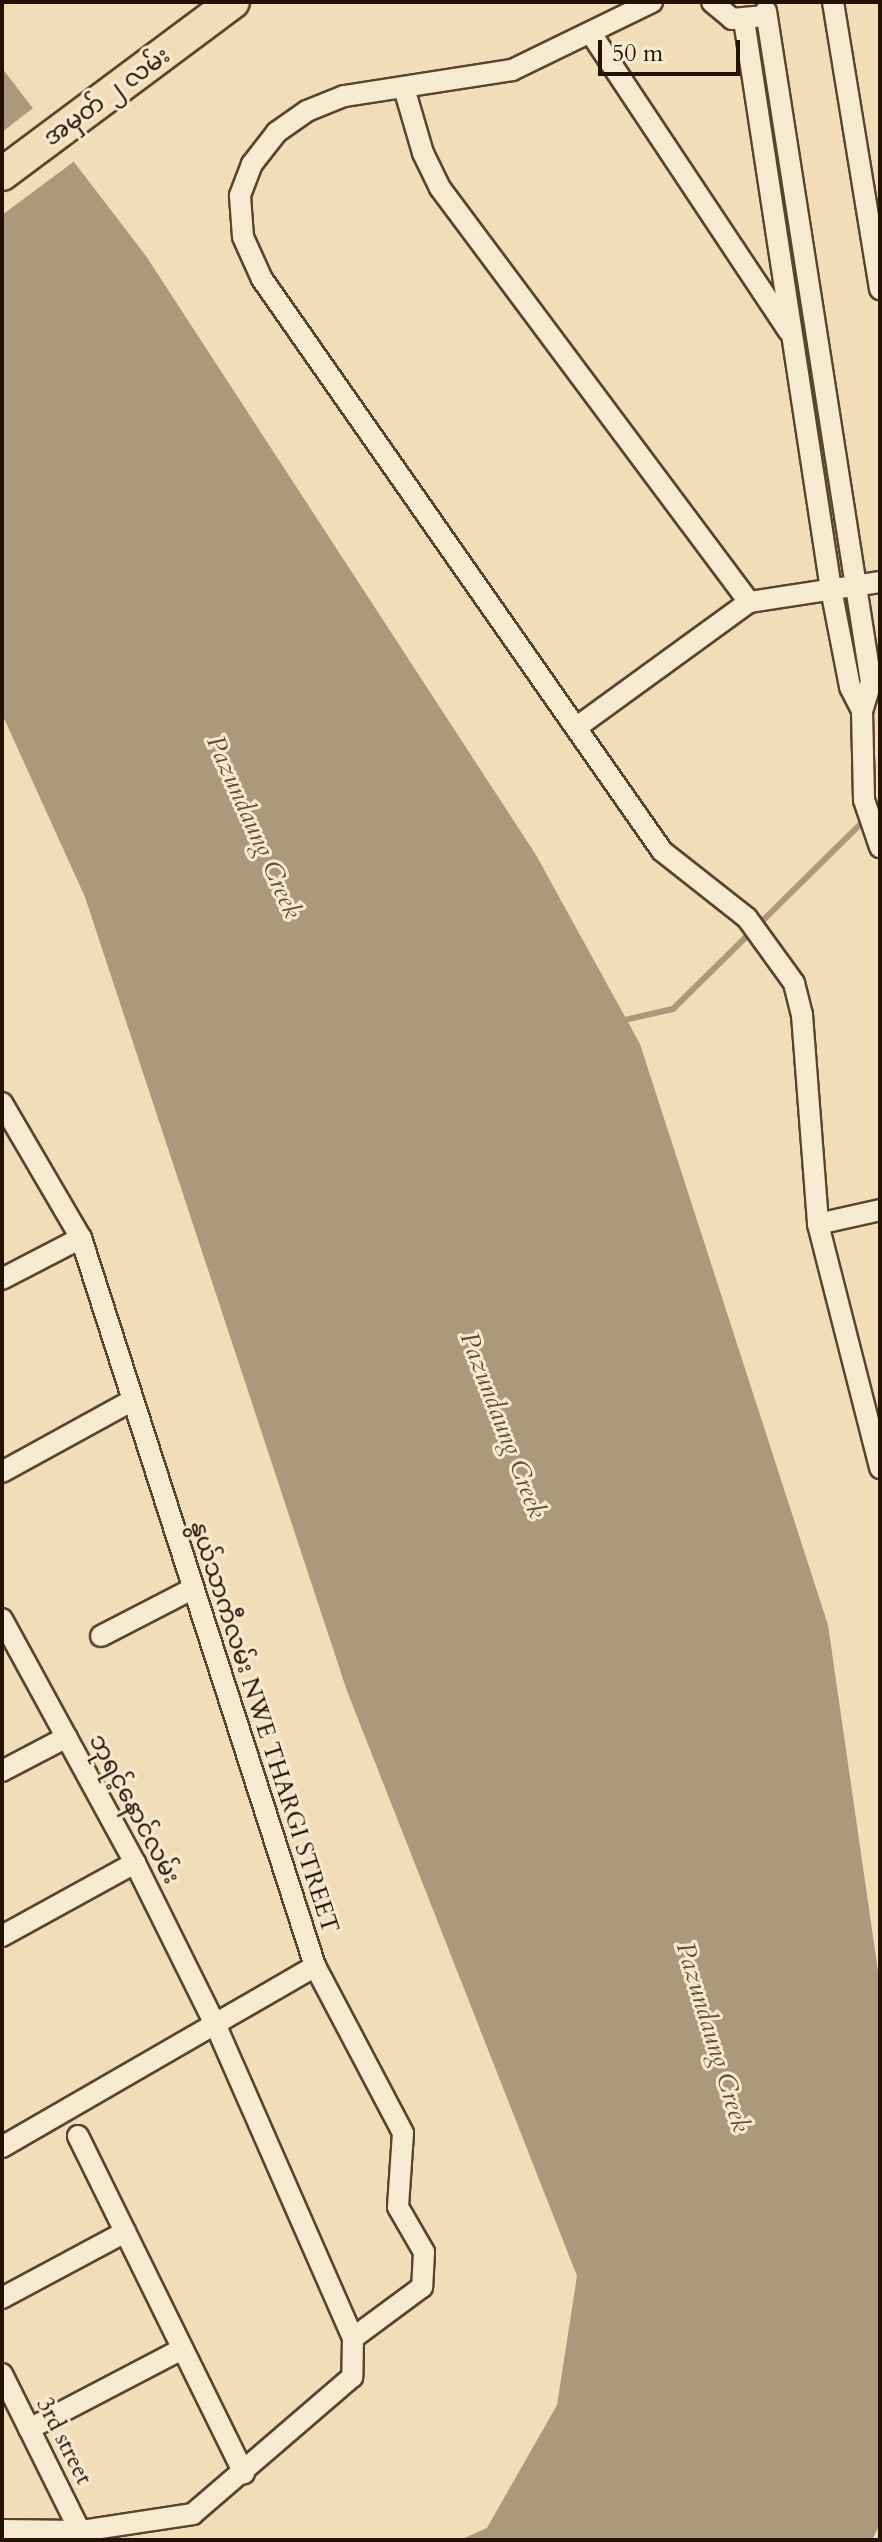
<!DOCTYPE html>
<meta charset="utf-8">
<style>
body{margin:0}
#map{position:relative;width:882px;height:2542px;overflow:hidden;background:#f1deb8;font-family:Cardo,"Noto Sans Myanmar",serif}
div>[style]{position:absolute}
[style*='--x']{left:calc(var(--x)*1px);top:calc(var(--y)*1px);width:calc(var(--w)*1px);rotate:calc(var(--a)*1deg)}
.water>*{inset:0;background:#ac987a}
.pier>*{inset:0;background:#f1deb8}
.stream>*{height:6px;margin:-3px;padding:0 3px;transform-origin:3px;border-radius:3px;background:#ac987a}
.roads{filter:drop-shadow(2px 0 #58442f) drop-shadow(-2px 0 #58442f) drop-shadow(0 2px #58442f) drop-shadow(0 -2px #58442f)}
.street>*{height:20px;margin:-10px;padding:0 10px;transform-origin:10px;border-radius:10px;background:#f6ead1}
.primary>*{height:32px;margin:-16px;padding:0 16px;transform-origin:16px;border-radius:16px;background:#f1deb8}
span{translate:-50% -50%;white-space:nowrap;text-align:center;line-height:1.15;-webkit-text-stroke:6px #f6ead1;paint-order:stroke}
.street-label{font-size:24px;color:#251101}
.water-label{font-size:26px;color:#624e37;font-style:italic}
.frame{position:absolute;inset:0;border:4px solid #251101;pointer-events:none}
.scale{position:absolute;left:598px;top:40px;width:142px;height:36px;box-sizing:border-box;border:4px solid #251101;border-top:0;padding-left:10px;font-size:24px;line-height:28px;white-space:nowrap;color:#251101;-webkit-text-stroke:6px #f6ead1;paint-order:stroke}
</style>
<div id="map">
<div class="water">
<i style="clip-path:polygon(2px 68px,146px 256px,536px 855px,640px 1044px,828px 1625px,880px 1985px,880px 2524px,872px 2540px,460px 2540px,487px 2528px,557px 2405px,577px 2276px,347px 1691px,85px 897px,2px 714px)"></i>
</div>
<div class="pier">
<i style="clip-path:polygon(37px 105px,80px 157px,2px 215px,2px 132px)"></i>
</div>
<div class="stream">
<i style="--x:620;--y:1021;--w:54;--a:-12.8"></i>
<i style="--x:673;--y:1009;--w:271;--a:-44.6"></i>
</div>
<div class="roads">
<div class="street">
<i style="--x:652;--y:2;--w:156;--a:154.1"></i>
<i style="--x:512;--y:70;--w:170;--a:171.2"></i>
<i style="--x:344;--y:96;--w:40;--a:158"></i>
<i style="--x:307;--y:111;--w:37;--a:145"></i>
<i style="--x:277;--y:132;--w:41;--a:128"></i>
<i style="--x:252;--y:164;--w:34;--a:111"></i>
<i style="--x:240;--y:196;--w:41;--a:85.8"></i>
<i style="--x:243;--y:237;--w:46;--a:65.7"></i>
<i style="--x:262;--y:279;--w:698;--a:55.03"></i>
<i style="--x:662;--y:851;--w:108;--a:38.2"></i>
<i style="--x:747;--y:918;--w:80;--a:54.1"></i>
<i style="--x:794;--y:983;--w:33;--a:76"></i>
<i style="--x:802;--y:1015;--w:210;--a:85.6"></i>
<i style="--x:818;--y:1224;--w:252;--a:75.7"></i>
<i style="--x:712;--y:2;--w:26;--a:40"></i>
<i style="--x:732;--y:19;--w:25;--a:-5"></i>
<i style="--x:833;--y:2;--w:291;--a:80.7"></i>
<i style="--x:766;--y:11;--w:679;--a:81.11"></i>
<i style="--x:871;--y:682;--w:30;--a:107"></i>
<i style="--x:862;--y:711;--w:89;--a:88.7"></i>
<i style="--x:864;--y:800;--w:50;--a:71.2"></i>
<i style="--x:744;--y:20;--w:576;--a:81.31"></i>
<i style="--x:831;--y:589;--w:100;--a:79"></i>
<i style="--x:850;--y:687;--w:27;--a:63"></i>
<i style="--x:592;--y:35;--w:356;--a:56.4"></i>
<i style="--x:404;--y:88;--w:68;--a:73.7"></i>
<i style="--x:423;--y:153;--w:39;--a:64"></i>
<i style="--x:440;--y:188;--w:517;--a:53.26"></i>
<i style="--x:577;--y:727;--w:213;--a:-36"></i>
<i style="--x:749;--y:602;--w:133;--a:-8.7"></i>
<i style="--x:2;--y:1103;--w:156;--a:59.7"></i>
<i style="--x:81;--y:1238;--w:765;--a:72.18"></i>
<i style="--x:315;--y:1966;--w:189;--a:62.2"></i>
<i style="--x:403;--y:2133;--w:74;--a:93.9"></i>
<i style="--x:398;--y:2207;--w:52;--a:60"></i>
<i style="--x:424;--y:2252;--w:35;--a:93"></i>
<i style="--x:422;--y:2287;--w:86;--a:143.5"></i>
<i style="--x:818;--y:1224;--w:64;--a:-12.7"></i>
<i style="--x:2;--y:1279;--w:89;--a:-27.4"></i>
<i style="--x:2;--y:1472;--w:147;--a:-28.8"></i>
<i style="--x:2;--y:1619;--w:278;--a:61.4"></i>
<i style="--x:135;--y:1863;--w:182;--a:63.6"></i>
<i style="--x:216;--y:2026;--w:341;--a:66.3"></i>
<i style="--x:353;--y:2338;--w:39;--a:91"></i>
<i style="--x:352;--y:2377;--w:210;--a:139.3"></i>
<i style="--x:193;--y:2514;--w:114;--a:171.4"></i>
<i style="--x:80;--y:2531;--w:78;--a:-179.3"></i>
<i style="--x:101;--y:1636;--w:102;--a:-27.3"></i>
<i style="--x:2;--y:1771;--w:73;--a:-27.6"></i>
<i style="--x:2;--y:1936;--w:152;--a:-28.8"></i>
<i style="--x:78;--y:2136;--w:376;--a:63.8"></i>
<i style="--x:2;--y:2147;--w:362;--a:-30"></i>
<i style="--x:2;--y:2298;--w:140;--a:-28.2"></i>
<i style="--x:2;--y:2374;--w:175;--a:63.6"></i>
<i style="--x:29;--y:2429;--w:173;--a:-27.6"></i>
</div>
<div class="primary">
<i style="--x:2;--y:174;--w:288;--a:-36.7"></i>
</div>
</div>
<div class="street-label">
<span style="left:107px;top:97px;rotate:-36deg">အမှတ် ၂ လမ်း</span>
<span style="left:264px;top:1727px;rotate:72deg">နွယ်သာကီလမ်း NWE THARGI STREET</span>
<span style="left:134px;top:1809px;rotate:62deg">ဘုရင့်နောင်လမ်း</span>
<span style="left:64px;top:2441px;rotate:63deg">3rd street</span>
</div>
<div class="water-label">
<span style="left:254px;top:827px;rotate:66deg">Pazundaung Creek</span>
<span style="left:503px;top:1425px;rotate:69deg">Pazundaung Creek</span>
<span style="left:713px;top:2037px;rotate:73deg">Pazundaung Creek</span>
</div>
<div class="frame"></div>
<div class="scale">50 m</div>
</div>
